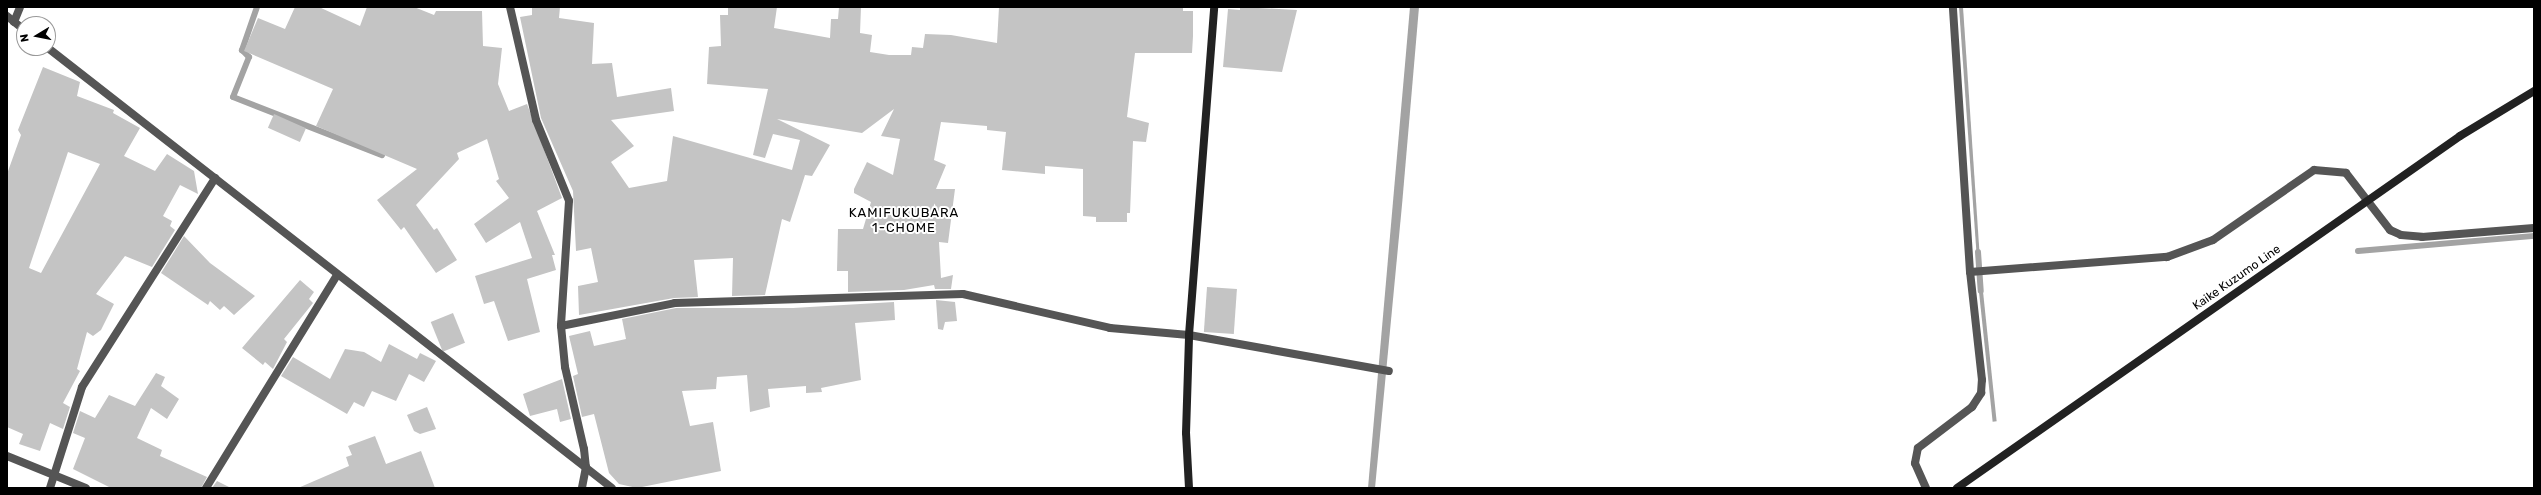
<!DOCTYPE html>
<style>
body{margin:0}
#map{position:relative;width:2541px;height:495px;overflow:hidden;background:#fff;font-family:Rubik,sans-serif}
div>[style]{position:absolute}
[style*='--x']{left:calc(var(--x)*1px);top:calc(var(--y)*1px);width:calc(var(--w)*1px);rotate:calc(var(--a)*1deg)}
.water>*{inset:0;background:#a3a3a3;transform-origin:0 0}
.stream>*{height:6px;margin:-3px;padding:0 3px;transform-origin:3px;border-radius:3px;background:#a3a3a3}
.building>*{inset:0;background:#c4c4c4;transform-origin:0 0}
.street>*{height:8px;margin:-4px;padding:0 4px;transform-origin:4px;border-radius:4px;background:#555}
.secondary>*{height:8px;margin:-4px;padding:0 4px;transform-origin:4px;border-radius:4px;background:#222}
span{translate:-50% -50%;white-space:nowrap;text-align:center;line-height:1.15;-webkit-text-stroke:4px #fff;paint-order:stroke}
.street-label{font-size:12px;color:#000}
.neighbourhood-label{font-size:13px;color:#000;letter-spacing:1px}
.frame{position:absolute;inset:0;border:8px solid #000;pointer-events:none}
.north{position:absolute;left:16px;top:16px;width:40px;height:40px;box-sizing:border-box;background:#fff;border:1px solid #999;border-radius:50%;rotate:260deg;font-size:11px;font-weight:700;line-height:16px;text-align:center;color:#000}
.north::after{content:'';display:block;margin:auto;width:14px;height:18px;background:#000;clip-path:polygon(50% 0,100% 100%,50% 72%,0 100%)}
</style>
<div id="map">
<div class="water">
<i style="clip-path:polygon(1410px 7px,1419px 7px,1402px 205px,1375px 488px,1368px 488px)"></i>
<i style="clip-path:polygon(1959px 7px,1963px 7px,1980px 260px,1977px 260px)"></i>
<i style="left:1982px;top:282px;width:140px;height:4px;rotate:84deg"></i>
</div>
<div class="stream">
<i style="--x:257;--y:7;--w:46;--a:109.2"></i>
<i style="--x:242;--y:50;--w:10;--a:45"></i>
<i style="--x:249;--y:57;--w:43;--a:111.8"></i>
<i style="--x:233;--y:97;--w:160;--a:21.3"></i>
<i style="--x:2358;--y:251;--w:177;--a:-4.9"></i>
<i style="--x:1978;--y:252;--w:39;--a:86"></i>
</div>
<div class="building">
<i style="clip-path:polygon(295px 7px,319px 7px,360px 26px,367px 7px,414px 7px,434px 15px,436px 11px,482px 11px,483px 46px,502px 48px,498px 84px,509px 111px,527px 104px,562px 198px,537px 211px,555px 255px,552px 255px,556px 270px,527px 279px,540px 332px,508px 341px,494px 301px,484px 304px,475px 276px,532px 258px,520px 222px,486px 243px,474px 224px,509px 198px,496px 181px,499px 179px,487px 139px,457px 153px,459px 159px,416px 205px,434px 230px,437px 228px,457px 260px,436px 273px,404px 227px,401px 230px,377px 200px,417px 169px,316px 126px,333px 89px,244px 51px,258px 18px,285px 29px)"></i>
<i style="clip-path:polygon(532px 7px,560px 7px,559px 18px,594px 23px,592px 64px,612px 63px,617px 97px,671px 88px,674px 111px,611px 120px,634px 146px,611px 162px,629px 188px,667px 181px,673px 136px,792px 170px,800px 140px,773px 134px,765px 158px,753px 155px,768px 89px,707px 84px,709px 47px,721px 46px,720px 15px,728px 15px,728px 7px,777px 7px,774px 28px,830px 38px,831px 19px,838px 19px,839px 7px,861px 7px,860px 33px,872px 35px,870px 52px,889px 55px,911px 55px,912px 47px,923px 48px,925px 34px,951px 35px,997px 43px,999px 7px,1183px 7px,1183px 11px,1193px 11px,1193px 36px,1192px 53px,1135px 53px,1127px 117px,1149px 123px,1146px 142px,1133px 141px,1130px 213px,1127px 213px,1127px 222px,1096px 222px,1096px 217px,1083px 216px,1083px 169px,1045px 166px,1045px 174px,1002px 170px,1006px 132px,987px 130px,987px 126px,941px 122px,934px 160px,946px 165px,936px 189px,955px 189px,948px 243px,939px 242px,941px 278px,953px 275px,951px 289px,935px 289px,934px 285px,904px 290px,848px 292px,848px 271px,837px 271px,838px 229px,863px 229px,871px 202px,854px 193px,854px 189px,867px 162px,893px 175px,900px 139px,881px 136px,894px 109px,862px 133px,777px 119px,830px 145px,812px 176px,805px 175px,790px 222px,782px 219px,765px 295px,732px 296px,733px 258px,694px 260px,698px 297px,674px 298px,579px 315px,578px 286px,598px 282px,591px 248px,576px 251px,573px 191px,541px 118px,520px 17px,532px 15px)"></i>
<i style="clip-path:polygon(1240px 7px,1297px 10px,1282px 72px,1223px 67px,1228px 9px,1240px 10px)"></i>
<i style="clip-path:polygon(evenodd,43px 67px,80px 82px,77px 96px,114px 110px,113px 113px,140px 128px,124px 156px,155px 171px,167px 154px,194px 171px,198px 194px,180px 185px,163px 216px,172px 221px,170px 226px,175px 230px,152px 267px,125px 256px,96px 294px,114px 304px,101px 330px,93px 336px,87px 332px,77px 369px,80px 371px,63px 403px,70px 407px,63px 429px,50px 423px,40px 451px,19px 444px,23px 434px,7px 427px,7px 174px,21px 135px,18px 130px,43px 67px,68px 152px,100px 164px,41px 273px,29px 268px,68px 152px)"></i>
<i style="left:274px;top:114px;width:35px;height:15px;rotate:24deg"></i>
<i style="clip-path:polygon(184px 236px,210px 263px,255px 296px,234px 315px,224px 306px,220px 310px,210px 301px,208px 305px,161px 273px)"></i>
<i style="clip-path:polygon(300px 280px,314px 292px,309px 299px,313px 303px,284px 339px,287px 342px,273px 369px,265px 362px,263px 365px,242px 348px)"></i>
<i style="left:1207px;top:287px;width:30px;height:45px;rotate:4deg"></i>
<i style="clip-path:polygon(936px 300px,955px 302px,957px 321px,945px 322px,943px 330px,938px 329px)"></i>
<i style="clip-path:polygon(894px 302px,895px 320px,855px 323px,861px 380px,821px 388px,822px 392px,806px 393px,806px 386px,768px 389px,770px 407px,750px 412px,747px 375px,717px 377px,716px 389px,682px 391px,690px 426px,713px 422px,721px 471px,637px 488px,619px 484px,609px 473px,594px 414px,582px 417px,573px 376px,578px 374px,569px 336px,590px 331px,594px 346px,626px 339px,622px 319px,676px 308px,793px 308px)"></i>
<i style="left:453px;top:313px;width:32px;height:24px;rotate:68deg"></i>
<i style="clip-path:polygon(389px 344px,417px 359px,420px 353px,436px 361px,424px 382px,409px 374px,396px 401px,372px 391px,364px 407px,354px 402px,347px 414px,281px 376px,293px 357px,330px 379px,345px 349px,364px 352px,381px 362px)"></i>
<i style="clip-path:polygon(156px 373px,165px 377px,161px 386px,179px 399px,167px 419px,151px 408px,137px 438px,162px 450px,160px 456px,207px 477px,201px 488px,111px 488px,73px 469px,85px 438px,73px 433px,80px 411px,95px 418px,109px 395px,135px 406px)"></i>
<i style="clip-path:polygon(562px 379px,571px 419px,560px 422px,557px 409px,530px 416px,523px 394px)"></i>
<i style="clip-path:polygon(427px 407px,436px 429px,420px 434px,414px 431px,407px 415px)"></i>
<i style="clip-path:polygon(375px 436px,386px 464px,421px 451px,435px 488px,298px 488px,349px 466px,346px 457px,352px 455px,348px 446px)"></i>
<i style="clip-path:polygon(217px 481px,231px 488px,212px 488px)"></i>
</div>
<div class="street">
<i style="--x:510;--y:7;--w:116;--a:77"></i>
<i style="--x:536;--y:120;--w:87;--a:67.8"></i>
<i style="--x:569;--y:201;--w:125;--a:93.7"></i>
<i style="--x:561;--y:326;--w:41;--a:84.4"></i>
<i style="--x:565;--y:367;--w:84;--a:77"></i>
<i style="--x:584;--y:449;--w:18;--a:84"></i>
<i style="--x:586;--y:467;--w:21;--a:101"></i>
<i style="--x:7;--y:16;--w:22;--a:39"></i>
<i style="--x:14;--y:22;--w:16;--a:-68"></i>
<i style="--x:48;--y:48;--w:715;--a:37.96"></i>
<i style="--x:1970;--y:272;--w:198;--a:-4.4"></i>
<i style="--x:2167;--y:257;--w:49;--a:-20.3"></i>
<i style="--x:2213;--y:240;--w:123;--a:-34.7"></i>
<i style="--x:2314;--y:170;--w:32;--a:5"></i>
<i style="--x:2346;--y:173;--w:72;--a:52.3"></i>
<i style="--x:2390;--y:230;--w:12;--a:24"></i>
<i style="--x:2401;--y:235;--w:21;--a:5"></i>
<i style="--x:2422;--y:237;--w:112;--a:-4.6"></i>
<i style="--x:561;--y:326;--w:116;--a:-11.4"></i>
<i style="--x:675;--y:303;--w:288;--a:-1.8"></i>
<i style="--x:963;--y:294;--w:151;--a:13"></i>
<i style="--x:1110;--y:328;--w:79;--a:5.1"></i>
<i style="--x:1189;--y:335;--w:203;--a:10.2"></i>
<i style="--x:7;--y:456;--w:85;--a:22.1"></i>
<i style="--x:50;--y:488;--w:106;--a:-72.4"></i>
<i style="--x:82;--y:387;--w:248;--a:-57.5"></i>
<i style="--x:206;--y:488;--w:250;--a:-58.4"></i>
<i style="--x:1926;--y:488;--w:27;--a:-114"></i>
<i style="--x:1915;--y:463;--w:15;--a:-79"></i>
<i style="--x:1918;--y:448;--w:68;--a:-37.2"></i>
<i style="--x:1972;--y:407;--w:17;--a:-57"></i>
<i style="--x:1981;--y:393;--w:13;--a:-86"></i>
<i style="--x:1982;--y:380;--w:109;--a:-96.3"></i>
<i style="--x:1970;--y:272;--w:266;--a:-93.7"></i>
</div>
<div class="secondary">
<i style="--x:1189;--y:488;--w:55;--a:-93.1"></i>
<i style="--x:1186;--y:433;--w:98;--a:-88.2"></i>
<i style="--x:1189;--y:335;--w:329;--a:-85.6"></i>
<i style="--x:1957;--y:488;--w:614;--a:-34.98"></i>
<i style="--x:2460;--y:136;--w:87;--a:-31.3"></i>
</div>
<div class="street-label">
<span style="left:2237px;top:278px;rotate:-35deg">Kaike Kuzumo Line</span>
</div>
<div class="neighbourhood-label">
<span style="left:904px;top:221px">KAMIFUKUBARA<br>1-CHOME</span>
</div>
<div class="frame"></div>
<div class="north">N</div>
</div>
